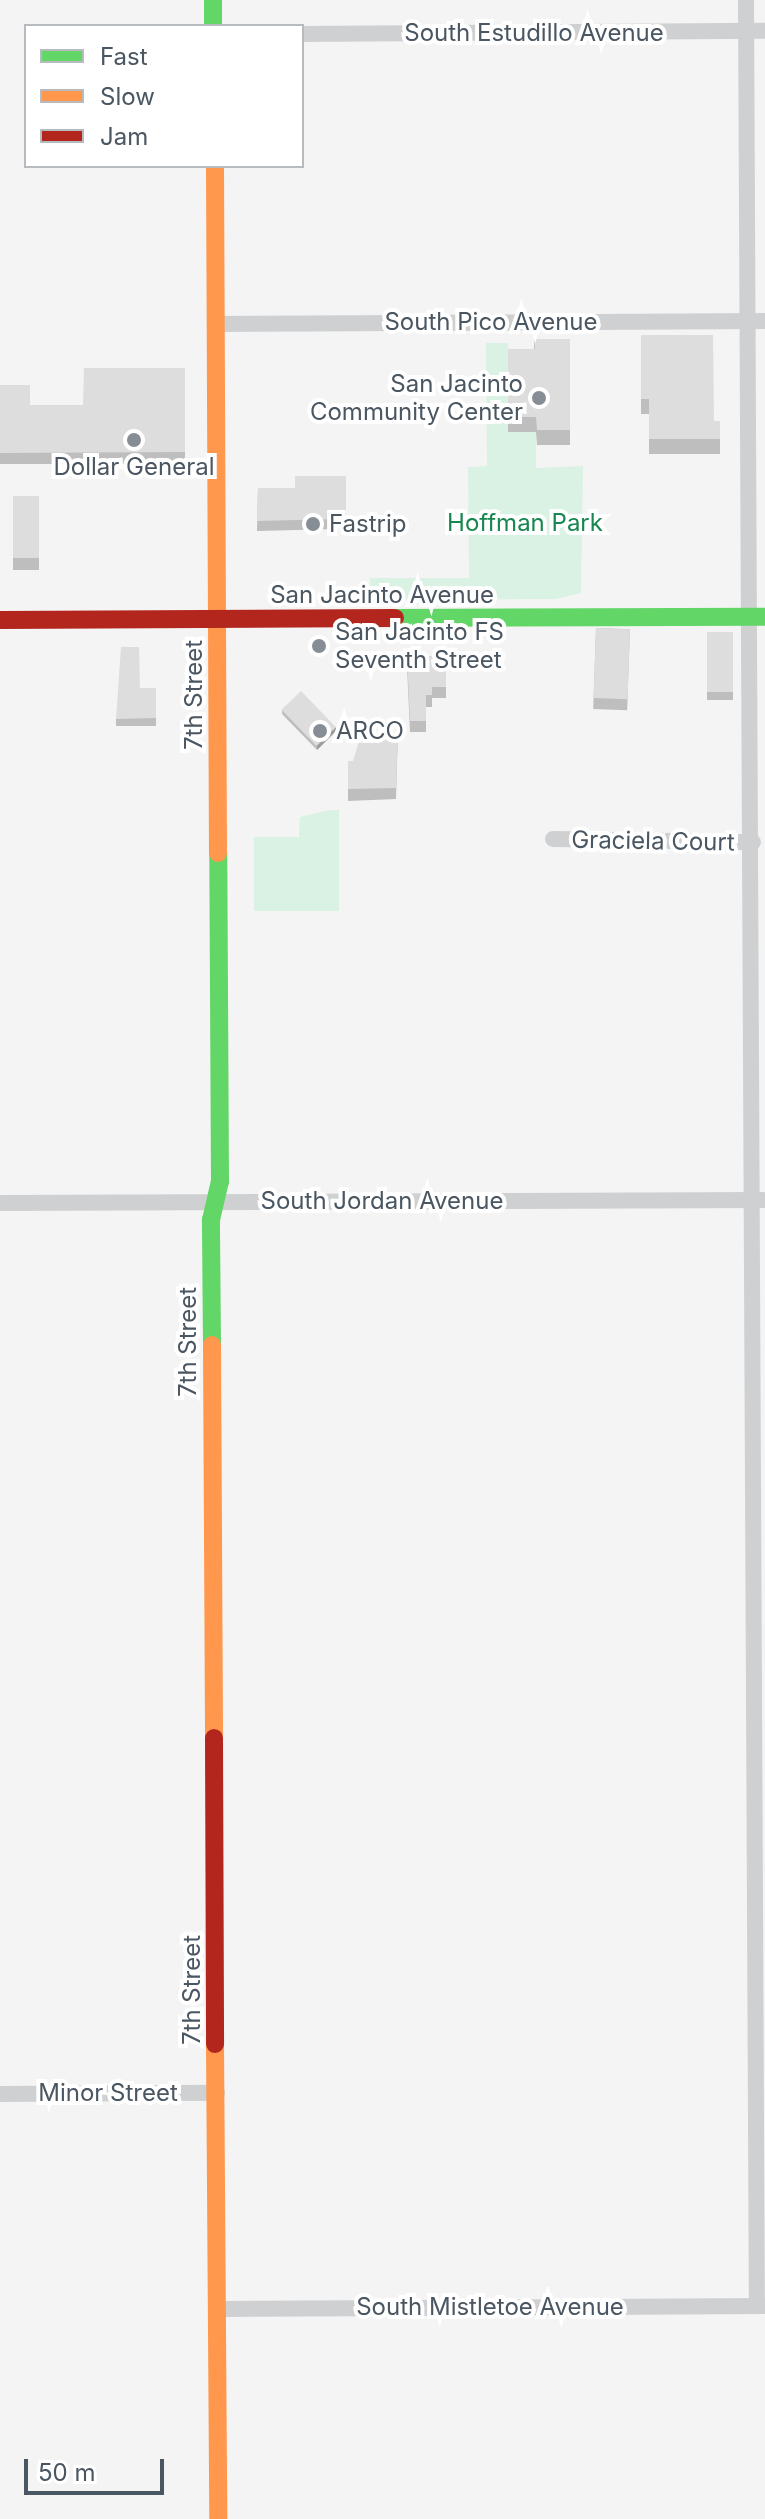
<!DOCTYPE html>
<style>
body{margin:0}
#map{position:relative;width:765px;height:2519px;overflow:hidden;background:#f4f4f4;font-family:Inter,sans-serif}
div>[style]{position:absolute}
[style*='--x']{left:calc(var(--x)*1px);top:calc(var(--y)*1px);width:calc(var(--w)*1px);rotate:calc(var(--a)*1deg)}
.green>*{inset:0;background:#d9f2e3}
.street>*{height:16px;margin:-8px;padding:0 8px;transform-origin:8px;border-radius:8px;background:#ced0d2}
.fast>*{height:18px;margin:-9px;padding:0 9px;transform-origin:9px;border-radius:9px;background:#63d668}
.slow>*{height:18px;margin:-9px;padding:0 9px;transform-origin:9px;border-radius:9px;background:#ff974d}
.jam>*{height:18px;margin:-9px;padding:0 9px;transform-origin:9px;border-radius:9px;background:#b3261e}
.wall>*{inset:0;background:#bebebf;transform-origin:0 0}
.shaded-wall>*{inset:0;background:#9b9b9b}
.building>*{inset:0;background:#ddddde;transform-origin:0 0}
.dots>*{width:22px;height:22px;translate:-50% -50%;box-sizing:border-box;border:4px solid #fff;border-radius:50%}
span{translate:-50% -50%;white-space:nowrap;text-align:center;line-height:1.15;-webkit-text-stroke:8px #fff;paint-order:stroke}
.street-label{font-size:24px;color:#4a5661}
.poi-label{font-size:24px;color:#4a5661}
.right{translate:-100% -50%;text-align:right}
.left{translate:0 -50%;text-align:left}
.park-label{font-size:24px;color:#17864f}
.legend{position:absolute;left:24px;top:24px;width:280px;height:144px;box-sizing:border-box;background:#fff;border:2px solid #b7bbc0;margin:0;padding:10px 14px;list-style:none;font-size:24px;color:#4a5661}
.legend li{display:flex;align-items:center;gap:16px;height:40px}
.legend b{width:40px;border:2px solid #b7bbc0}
.scale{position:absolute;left:24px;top:2459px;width:140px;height:36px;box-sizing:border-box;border:4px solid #4a5661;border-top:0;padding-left:10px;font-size:24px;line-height:28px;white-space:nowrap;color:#4a5661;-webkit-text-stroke:6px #fff;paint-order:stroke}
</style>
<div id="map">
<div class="green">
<i style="clip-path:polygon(486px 343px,508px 343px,508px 432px,536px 432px,536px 468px,583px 466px,581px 593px,556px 599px,379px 600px,370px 594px,370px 578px,469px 578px,468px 467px,487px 466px)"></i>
<i style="clip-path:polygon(329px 810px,339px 810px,339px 911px,254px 911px,254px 837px,299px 837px,300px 817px)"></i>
</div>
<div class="street">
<i style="--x:746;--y:0;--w:2306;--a:89.73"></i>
<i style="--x:302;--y:34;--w:463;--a:-0.4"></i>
<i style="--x:216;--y:324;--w:549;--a:-0.31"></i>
<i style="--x:553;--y:839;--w:200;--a:0.9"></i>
<i style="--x:0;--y:1203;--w:763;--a:-0.23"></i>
<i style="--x:0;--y:2094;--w:217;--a:-0.3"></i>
<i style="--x:216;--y:2309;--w:549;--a:-0.31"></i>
</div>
<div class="fast">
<i style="--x:213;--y:0;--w:26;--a:90"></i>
<i style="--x:395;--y:618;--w:370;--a:-0.2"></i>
<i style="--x:212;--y:1345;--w:125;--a:-90.5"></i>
<i style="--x:211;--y:1220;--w:39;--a:-77"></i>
<i style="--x:220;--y:1182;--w:329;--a:-90.3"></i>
</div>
<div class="slow">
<i style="--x:215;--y:166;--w:687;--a:89.75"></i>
<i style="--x:212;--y:1345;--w:393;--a:89.7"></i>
<i style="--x:215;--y:2044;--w:475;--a:89.6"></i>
</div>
<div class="jam">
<i style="--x:0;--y:620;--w:395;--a:-0.3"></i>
<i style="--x:214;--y:1738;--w:306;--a:89.8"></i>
</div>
<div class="wall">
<i style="clip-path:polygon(641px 335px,714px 421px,720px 421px,720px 454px,649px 454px,649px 414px,641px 414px)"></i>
<i style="clip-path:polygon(534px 339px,570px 339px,570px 445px,537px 445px,536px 432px,508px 432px,508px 349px,534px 349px)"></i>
<i style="clip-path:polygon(185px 368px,185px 464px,0 464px,0 385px,30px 405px,83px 405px)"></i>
<i style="clip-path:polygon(346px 476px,346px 524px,336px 524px,336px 529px,257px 531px,258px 488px,295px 488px)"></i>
<i style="left:13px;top:496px;width:26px;height:74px"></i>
<i style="left:596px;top:628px;width:34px;height:81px;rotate:2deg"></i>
<i style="left:707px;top:632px;width:26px;height:68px"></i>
<i style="clip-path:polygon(446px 666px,446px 698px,432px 698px,432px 707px,426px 707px,426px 732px,410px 732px,407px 667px)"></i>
<i style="clip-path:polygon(140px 688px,156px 688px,156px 726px,116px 726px,116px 719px)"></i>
<i style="clip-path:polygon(282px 710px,336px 731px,317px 750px,282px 714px)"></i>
<i style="clip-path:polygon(398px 732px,396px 799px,348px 801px,348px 761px,353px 761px)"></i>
</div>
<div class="shaded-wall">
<i style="clip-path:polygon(336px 727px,336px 731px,317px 750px,317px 746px)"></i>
</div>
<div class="building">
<i style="clip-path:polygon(641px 335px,713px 335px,714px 421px,720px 421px,720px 439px,649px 439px,649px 399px,641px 399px)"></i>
<i style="clip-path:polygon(534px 339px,570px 339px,570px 430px,537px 430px,536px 417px,508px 417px,508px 349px,535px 349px)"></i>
<i style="clip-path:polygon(84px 368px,185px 368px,185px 452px,0 453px,0 385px,30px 385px,30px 405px,83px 405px)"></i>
<i style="clip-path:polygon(295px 476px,346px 476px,346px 514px,336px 514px,336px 519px,257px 521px,258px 488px,295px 488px)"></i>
<i style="left:13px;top:496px;width:26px;height:62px"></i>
<i style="left:596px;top:628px;width:34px;height:70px;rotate:2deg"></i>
<i style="left:707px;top:632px;width:26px;height:60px"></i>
<i style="clip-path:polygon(121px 647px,139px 647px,140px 688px,156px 688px,156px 718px,116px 719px)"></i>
<i style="clip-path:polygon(407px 656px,433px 656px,433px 666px,446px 666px,446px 687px,432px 687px,432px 695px,426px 695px,426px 721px,410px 721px)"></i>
<i style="left:301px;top:691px;width:50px;height:27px;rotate:46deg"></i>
<i style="clip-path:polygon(398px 732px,396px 788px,348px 789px,348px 761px,353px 761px,359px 741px)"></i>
</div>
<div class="dots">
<i style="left:539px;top:398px;background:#868d94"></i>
<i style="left:134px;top:440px;background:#868d94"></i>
<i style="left:313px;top:524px;background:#868d94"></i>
<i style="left:319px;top:646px;background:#868d94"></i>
<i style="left:320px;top:731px;background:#868d94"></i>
</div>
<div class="street-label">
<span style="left:534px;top:33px">South Estudillo Avenue</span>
<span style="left:491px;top:322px">South Pico Avenue</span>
<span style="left:382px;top:595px">San Jacinto Avenue</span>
<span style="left:194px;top:695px;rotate:-90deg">7th Street</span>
<span style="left:653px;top:841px;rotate:1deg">Graciela Court</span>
<span style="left:382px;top:1201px">South Jordan Avenue</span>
<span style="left:188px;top:1342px;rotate:-90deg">7th Street</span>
<span style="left:192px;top:1990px;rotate:-90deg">7th Street</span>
<span style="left:108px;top:2093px">Minor Street</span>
<span style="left:490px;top:2307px">South Mistletoe Avenue</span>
</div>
<div class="poi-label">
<span class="right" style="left:523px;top:398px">San Jacinto<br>Community Center</span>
<span style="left:134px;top:467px">Dollar General</span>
<span class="left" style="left:329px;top:524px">Fastrip</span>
<span class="left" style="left:335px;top:646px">San Jacinto FS<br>Seventh Street</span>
<span class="left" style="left:336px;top:731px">ARCO</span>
</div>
<div class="park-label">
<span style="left:525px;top:523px">Hoffman Park</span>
</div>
<ul class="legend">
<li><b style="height:10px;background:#63d668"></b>Fast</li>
<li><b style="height:10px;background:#ff974d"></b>Slow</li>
<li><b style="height:10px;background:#b3261e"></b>Jam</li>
</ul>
<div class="scale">50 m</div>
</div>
